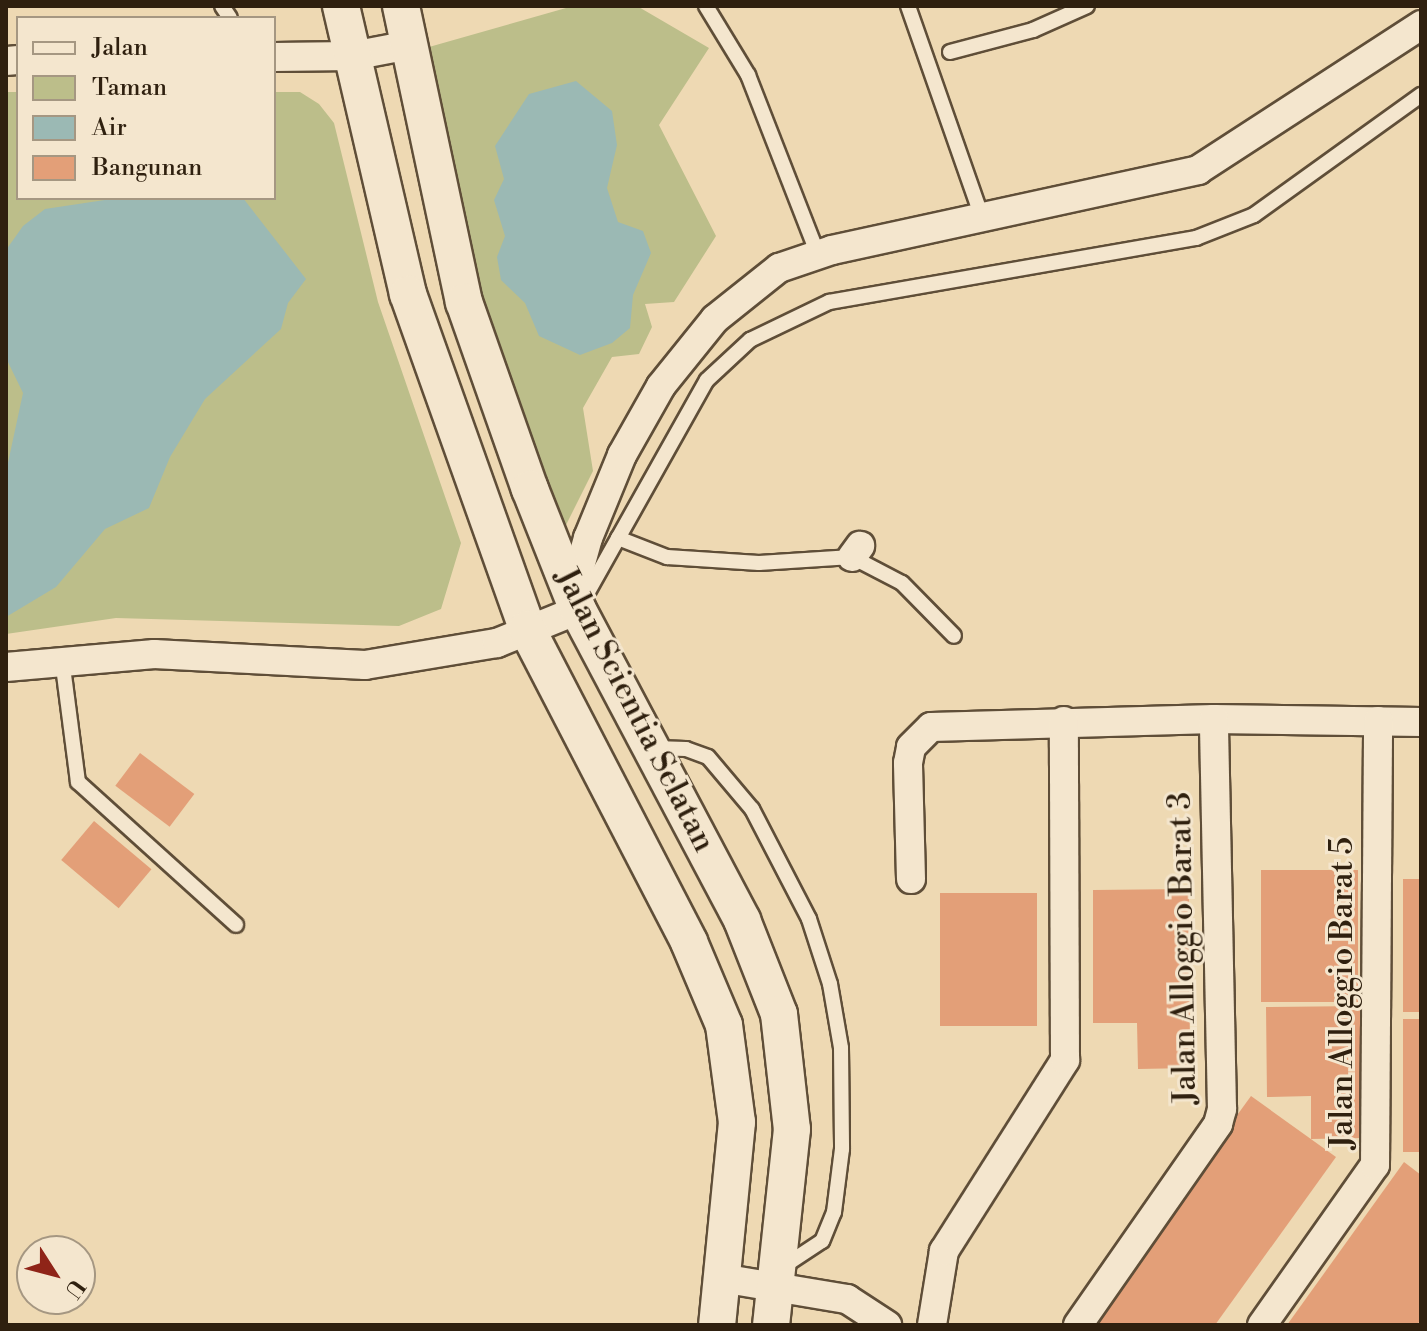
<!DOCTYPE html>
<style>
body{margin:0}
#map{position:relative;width:1427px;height:1331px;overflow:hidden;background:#eed9b3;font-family:"Libre Bodoni",serif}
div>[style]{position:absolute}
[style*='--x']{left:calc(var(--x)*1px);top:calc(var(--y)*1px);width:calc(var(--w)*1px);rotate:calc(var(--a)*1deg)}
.green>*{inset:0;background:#bcbe8a}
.water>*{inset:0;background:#9bb9b4}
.building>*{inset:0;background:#e39f78;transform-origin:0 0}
.roads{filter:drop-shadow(2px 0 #5f4e38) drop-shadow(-2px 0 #5f4e38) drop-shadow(0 2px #5f4e38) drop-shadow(0 -2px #5f4e38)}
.service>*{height:14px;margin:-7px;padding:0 7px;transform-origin:7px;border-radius:7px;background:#f4e6ce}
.minor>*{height:28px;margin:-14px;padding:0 14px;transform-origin:14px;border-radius:14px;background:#f4e6ce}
.tertiary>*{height:36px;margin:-18px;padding:0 18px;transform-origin:18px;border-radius:18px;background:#f4e6ce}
span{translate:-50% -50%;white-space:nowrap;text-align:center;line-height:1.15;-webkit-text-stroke:6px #f4e6ce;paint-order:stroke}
.street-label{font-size:32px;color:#2f200f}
.frame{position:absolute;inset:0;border:8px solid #2f200f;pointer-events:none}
.legend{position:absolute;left:16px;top:16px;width:260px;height:184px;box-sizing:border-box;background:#f4e6ce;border:2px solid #a59782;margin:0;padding:10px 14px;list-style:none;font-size:24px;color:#2f200f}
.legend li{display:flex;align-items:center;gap:16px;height:40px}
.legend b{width:40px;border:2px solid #a59782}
.north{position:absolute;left:16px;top:1235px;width:80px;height:80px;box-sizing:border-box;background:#f4e6ce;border:2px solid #a59782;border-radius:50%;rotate:126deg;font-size:22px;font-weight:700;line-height:32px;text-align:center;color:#2f200f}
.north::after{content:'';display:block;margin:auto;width:28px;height:36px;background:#8f2418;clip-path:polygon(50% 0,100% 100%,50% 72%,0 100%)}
</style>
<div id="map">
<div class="green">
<i style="clip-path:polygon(573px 6px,637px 6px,709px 48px,659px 125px,716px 236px,674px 302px,645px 304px,652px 327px,639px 354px,612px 357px,583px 408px,593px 471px,564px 529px,528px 439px,466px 251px,422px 49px)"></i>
<i style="clip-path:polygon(6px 92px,18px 92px,18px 198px,274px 198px,274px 92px,300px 92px,319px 104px,334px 123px,378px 302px,461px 543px,441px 609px,399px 626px,116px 618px,6px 634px)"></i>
</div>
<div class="water">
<i style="clip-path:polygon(576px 81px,612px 111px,617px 145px,607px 188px,618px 222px,643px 231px,651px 253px,633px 295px,630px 328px,612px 343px,580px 355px,539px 336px,525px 303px,501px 280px,497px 257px,505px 236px,494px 200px,504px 179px,495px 146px,529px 94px)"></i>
<i style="clip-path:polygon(118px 198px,243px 198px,306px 279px,288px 303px,281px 329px,205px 399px,170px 457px,149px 508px,105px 529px,56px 587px,6px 617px,6px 472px,23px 393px,6px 358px,6px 250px,23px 226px,45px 209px)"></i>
</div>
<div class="building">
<i style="left:140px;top:753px;width:68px;height:41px;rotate:37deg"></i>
<i style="left:94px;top:821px;width:75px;height:51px;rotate:40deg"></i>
<i style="left:1358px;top:870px;width:132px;height:97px;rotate:90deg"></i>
<i style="left:1421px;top:879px;width:133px;height:18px;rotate:90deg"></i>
<i style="clip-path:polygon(1189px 889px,1190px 1068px,1138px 1069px,1137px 1023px,1093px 1023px,1093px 890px)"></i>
<i style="left:940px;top:893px;width:97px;height:133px"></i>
<i style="clip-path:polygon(1363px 1006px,1363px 1138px,1311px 1139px,1311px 1096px,1267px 1097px,1266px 1007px)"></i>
<i style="left:1403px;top:1019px;width:18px;height:133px"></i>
<i style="clip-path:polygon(1251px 1096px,1336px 1157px,1215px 1325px,1085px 1325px)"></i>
<i style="clip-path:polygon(1404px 1162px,1421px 1175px,1421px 1319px,1417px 1325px,1287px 1325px)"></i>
</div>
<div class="roads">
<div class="service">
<i style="--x:222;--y:6;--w:14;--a:56"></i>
<i style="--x:706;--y:6;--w:81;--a:58.7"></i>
<i style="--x:748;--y:75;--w:193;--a:68.7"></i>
<i style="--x:908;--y:6;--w:227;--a:70.7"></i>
<i style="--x:950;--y:52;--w:86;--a:-14.8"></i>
<i style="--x:1033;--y:30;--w:59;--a:-24"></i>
<i style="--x:618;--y:538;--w:53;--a:21.2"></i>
<i style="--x:667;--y:557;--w:92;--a:3.7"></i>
<i style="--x:759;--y:563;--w:93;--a:-3.7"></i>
<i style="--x:852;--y:557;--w:56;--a:27.5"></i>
<i style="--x:902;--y:583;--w:74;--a:45.5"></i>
<i style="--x:580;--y:606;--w:259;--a:-60.7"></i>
<i style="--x:707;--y:380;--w:59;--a:-42.9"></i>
<i style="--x:750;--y:340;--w:88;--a:-25.7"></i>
<i style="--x:829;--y:302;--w:373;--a:-9.9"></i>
<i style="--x:1196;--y:238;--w:62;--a:-21.6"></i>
<i style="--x:1254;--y:215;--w:206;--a:-35.7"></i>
<i style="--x:62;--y:659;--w:124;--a:82.6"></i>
<i style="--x:78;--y:782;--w:213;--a:42.1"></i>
<i style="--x:654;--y:748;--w:32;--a:2"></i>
<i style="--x:686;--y:749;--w:23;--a:20"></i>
<i style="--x:708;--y:757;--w:68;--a:49.8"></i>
<i style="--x:752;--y:809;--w:124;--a:62.6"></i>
<i style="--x:809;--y:919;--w:68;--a:72.1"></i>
<i style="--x:830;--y:984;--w:65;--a:80.2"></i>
<i style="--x:841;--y:1048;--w:101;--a:89.4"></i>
<i style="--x:842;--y:1149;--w:64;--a:97.2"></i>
<i style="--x:834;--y:1212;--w:31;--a:112"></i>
<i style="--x:822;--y:1241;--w:49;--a:146.6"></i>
</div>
<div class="minor">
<i style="--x:274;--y:57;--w:78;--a:-0.7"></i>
<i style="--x:352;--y:56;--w:59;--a:-10.7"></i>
<i style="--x:6;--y:61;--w:12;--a:-5"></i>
<i style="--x:852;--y:557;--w:14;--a:-54"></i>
<i style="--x:573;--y:592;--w:56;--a:-74.5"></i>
<i style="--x:588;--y:538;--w:90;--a:-67.7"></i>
<i style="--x:622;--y:455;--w:79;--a:-60.5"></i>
<i style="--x:661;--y:386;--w:86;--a:-51.1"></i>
<i style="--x:715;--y:319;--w:82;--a:-38.6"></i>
<i style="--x:779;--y:268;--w:56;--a:-18.8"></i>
<i style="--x:832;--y:250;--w:375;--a:-12.3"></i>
<i style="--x:1198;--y:170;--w:266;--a:-33"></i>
<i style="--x:6;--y:667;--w:149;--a:-5"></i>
<i style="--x:154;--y:654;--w:211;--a:3"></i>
<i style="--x:365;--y:665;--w:134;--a:-9.5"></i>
<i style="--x:497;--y:643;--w:87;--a:-22.2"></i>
<i style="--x:911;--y:879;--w:116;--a:-91.5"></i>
<i style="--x:908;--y:763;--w:16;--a:-79"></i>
<i style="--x:911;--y:747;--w:28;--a:-45"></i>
<i style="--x:931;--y:727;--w:283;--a:-1.6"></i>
<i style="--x:1214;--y:719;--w:207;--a:0.8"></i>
<i style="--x:721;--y:1278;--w:128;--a:9.5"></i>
<i style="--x:847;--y:1299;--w:48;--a:33"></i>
<i style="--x:932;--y:1325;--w:75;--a:-80.8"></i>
<i style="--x:944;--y:1251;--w:226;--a:-57.6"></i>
<i style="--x:1065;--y:1060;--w:339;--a:-90.2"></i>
<i style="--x:1078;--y:1325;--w:245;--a:-55.1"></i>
<i style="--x:1218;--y:1124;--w:16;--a:-75"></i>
<i style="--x:1222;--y:1109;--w:390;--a:-91.2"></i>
<i style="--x:1262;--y:1325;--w:196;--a:-54.8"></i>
<i style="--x:1375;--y:1165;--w:444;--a:-89.6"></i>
</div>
<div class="tertiary">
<i style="--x:341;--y:6;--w:296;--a:76.9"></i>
<i style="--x:408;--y:294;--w:356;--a:70.4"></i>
<i style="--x:527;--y:629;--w:352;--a:62.6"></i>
<i style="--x:689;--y:942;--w:90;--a:67.1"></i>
<i style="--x:724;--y:1025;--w:98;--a:82.4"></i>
<i style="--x:737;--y:1122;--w:204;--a:95.6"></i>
<i style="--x:401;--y:6;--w:303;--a:78"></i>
<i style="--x:464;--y:302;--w:198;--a:70.6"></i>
<i style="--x:530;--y:489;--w:130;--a:68.4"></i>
<i style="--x:578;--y:610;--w:351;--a:62.1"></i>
<i style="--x:742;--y:920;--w:101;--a:68.5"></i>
<i style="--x:779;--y:1014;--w:116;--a:83.6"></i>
<i style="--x:792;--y:1129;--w:197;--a:96.1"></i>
</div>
</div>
<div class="street-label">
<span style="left:635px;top:710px;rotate:63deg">Jalan Scientia Selatan</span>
<span style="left:1183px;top:948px;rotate:-91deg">Jalan Alloggio Barat 3</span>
<span style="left:1342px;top:993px;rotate:-90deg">Jalan Alloggio Barat 5</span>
</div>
<div class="frame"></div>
<ul class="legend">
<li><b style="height:10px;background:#f4e6ce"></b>Jalan</li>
<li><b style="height:22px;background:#bcbe8a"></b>Taman</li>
<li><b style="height:22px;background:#9bb9b4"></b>Air</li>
<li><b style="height:22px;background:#e39f78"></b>Bangunan</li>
</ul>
<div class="north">U</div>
</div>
